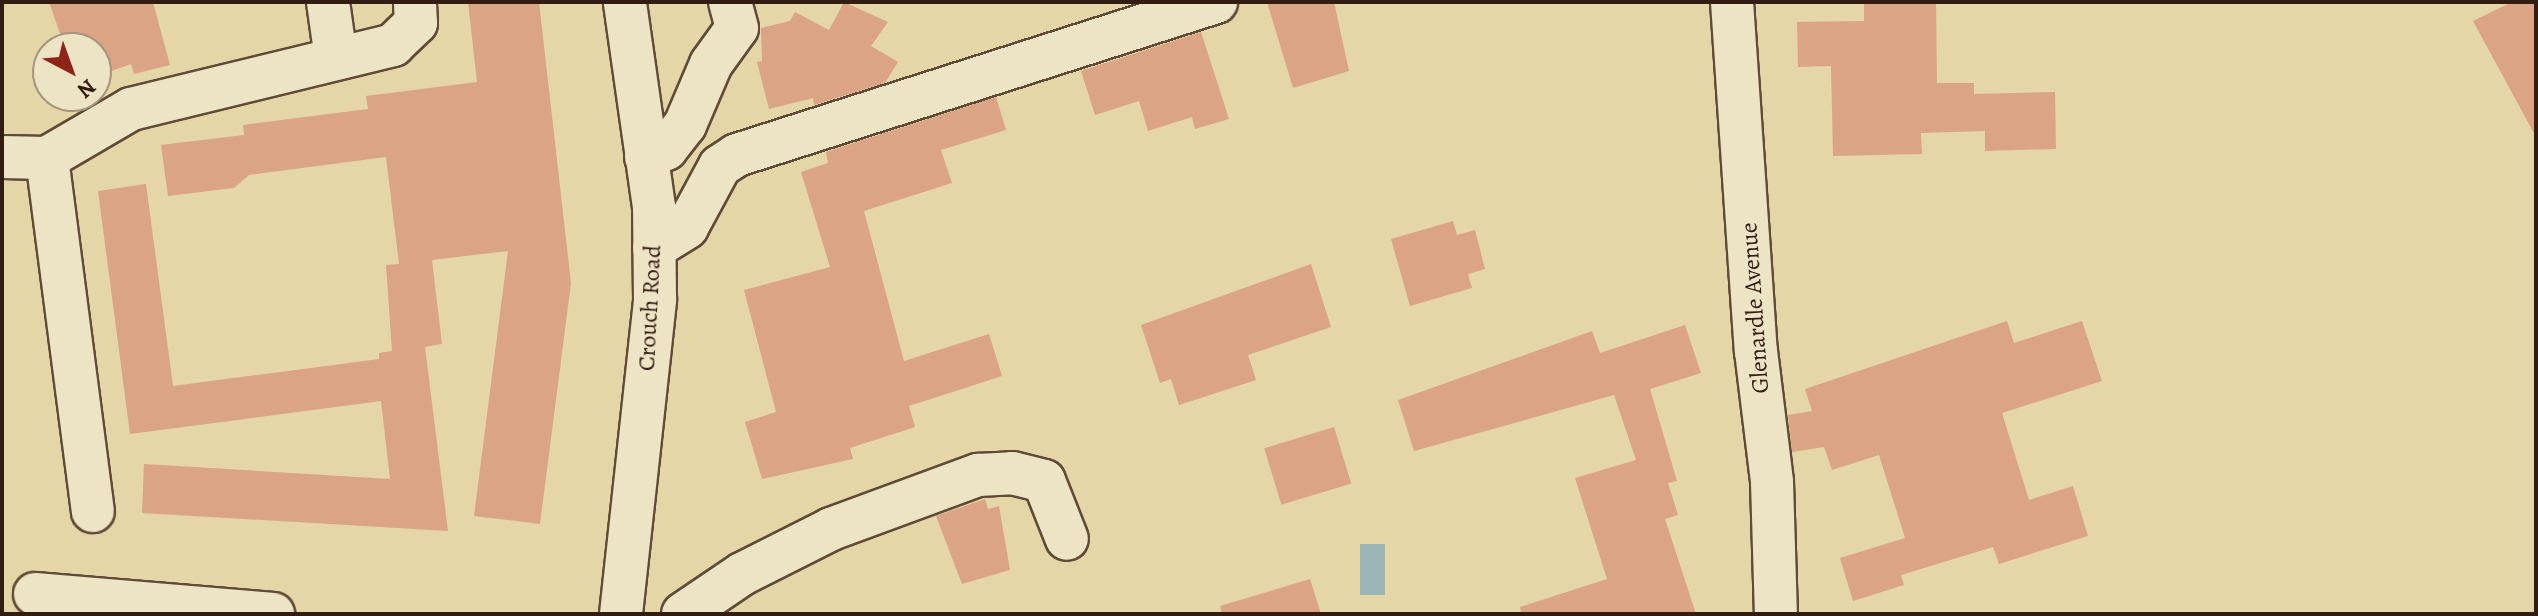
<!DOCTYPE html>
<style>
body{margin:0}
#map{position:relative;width:2538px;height:616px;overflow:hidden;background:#e4d6a6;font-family:Alegreya,serif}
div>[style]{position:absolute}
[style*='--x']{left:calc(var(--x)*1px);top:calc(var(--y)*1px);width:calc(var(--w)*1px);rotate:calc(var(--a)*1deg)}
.water>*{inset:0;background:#9bb6b4;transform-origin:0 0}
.building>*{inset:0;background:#daa485;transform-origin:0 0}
.roads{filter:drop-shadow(2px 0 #5f4b37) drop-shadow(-2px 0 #5f4b37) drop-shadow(0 2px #5f4b37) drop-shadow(0 -2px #5f4b37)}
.minor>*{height:42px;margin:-21px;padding:0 21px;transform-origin:21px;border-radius:21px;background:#ede4c5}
span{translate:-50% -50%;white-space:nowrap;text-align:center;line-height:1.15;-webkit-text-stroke:8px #ede4c5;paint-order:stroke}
.street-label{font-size:24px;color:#331d12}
.frame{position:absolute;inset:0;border:4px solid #331d12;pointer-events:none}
.north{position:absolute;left:32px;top:32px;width:80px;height:80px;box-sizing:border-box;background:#ede4c5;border:2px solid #a3947d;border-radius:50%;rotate:139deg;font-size:22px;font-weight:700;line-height:32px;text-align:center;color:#331d12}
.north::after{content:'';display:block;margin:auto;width:28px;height:36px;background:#8f2418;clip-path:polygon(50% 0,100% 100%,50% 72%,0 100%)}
</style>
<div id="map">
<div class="water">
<i style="left:1360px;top:544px;width:25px;height:51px"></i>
</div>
<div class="building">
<i style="clip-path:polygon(49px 2px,153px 2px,170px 65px,134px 74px,131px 64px,103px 74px,96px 48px,65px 48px)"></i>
<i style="clip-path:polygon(468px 2px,539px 2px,571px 283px,540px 524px,474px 516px,508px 251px,432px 260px,442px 344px,425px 347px,448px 531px,142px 513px,144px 464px,390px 479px,381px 401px,130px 434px,98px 191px,146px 184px,173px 386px,379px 359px,379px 353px,392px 351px,386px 265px,399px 264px,386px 157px,249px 175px,234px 188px,168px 196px,161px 145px,244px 135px,243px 125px,368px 109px,366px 96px,477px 82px)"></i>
<i style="clip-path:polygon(844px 2px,888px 22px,871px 46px,898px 62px,885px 83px,814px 105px,813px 98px,769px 109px,757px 62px,762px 61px,761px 28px,790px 21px,795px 12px,829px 30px)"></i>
<i style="clip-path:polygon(1267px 2px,1334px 2px,1349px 71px,1293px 88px)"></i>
<i style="clip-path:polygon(1864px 2px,1936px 2px,1937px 83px,1974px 83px,1974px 94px,2055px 92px,2056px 149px,1985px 151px,1985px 131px,1921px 133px,1922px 154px,1833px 156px,1831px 66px,1798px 67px,1797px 22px,1864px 21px)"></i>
<i style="clip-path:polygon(2512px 2px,2536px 2px,2536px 137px,2473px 21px)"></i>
<i style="clip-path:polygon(1201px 32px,1229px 119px,1195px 129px,1192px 117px,1148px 131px,1139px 101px,1095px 115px,1081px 71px)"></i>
<i style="clip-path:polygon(996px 97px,1006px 130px,941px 150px,952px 183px,864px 211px,904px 361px,989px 334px,1002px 376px,909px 406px,915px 427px,850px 448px,853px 459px,762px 479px,745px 422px,776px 412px,744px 290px,830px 267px,801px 172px,828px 163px,826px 152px)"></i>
<i style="clip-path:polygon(1453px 221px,1457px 235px,1475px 230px,1485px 269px,1468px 274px,1472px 288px,1410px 306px,1391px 239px)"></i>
<i style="clip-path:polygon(1311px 264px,1331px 327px,1248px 355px,1256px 380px,1179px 405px,1171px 379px,1160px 383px,1141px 325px)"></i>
<i style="clip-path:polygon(2007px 321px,2014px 343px,2082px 321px,2102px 381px,2002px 413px,2029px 500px,2073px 486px,2088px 536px,1999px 564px,1993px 547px,1901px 575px,1904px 585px,1853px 601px,1840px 558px,1905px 538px,1879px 455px,1832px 470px,1824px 447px,1792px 452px,1788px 415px,1812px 411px,1805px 389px)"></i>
<i style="clip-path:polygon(1685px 325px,1701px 373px,1650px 389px,1677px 481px,1668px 483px,1678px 515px,1665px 519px,1696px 614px,1521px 614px,1520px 607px,1607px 579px,1575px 478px,1636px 460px,1614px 395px,1414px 451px,1398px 400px,1592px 331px,1600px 353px)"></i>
<i style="left:1334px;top:427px;width:59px;height:73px;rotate:73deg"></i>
<i style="clip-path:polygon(985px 499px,988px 509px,999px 506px,1010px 570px,962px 584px,936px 516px)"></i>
<i style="clip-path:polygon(1310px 579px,1321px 614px,1222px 614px,1220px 606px)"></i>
</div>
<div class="roads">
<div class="minor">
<i style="--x:328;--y:2;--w:57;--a:81.9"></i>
<i style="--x:1732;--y:2;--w:350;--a:86.1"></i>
<i style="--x:1756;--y:351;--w:132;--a:83"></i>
<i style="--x:1772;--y:482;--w:132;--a:88.3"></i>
<i style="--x:2;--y:157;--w:45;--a:1.3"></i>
<i style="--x:47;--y:158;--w:97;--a:-30.3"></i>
<i style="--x:131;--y:109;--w:270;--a:-13.7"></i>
<i style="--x:393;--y:45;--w:32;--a:-44"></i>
<i style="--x:416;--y:23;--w:21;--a:-93"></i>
<i style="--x:646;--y:157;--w:22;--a:-22"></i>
<i style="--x:666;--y:149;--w:31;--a:-52"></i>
<i style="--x:685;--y:125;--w:66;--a:-66.9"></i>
<i style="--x:711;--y:64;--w:44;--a:-54.2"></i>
<i style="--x:737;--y:28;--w:27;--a:-105"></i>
<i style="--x:47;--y:158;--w:356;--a:82.6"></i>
<i style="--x:654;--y:248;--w:39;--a:-32"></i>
<i style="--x:687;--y:227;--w:69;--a:-61.6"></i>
<i style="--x:720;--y:166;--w:20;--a:-33"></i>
<i style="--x:737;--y:155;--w:503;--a:-17.71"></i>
<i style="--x:35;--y:594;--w:239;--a:4.8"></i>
<i style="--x:621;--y:614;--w:317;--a:-83.8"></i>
<i style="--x:655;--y:299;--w:92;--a:-90.6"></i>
<i style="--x:654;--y:207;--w:207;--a:-98.1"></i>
<i style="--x:683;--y:614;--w:71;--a:-34.1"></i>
<i style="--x:742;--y:574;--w:100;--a:-26.8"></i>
<i style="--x:831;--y:529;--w:157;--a:-20.2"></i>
<i style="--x:978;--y:475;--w:34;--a:-3"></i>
<i style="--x:1012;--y:473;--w:33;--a:14"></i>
<i style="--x:1044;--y:481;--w:62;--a:68.4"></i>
</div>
</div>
<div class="street-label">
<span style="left:650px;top:308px;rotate:-87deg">Crouch Road</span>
<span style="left:1755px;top:308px;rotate:-94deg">Glenardle Avenue</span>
</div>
<div class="frame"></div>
<div class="north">N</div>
</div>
